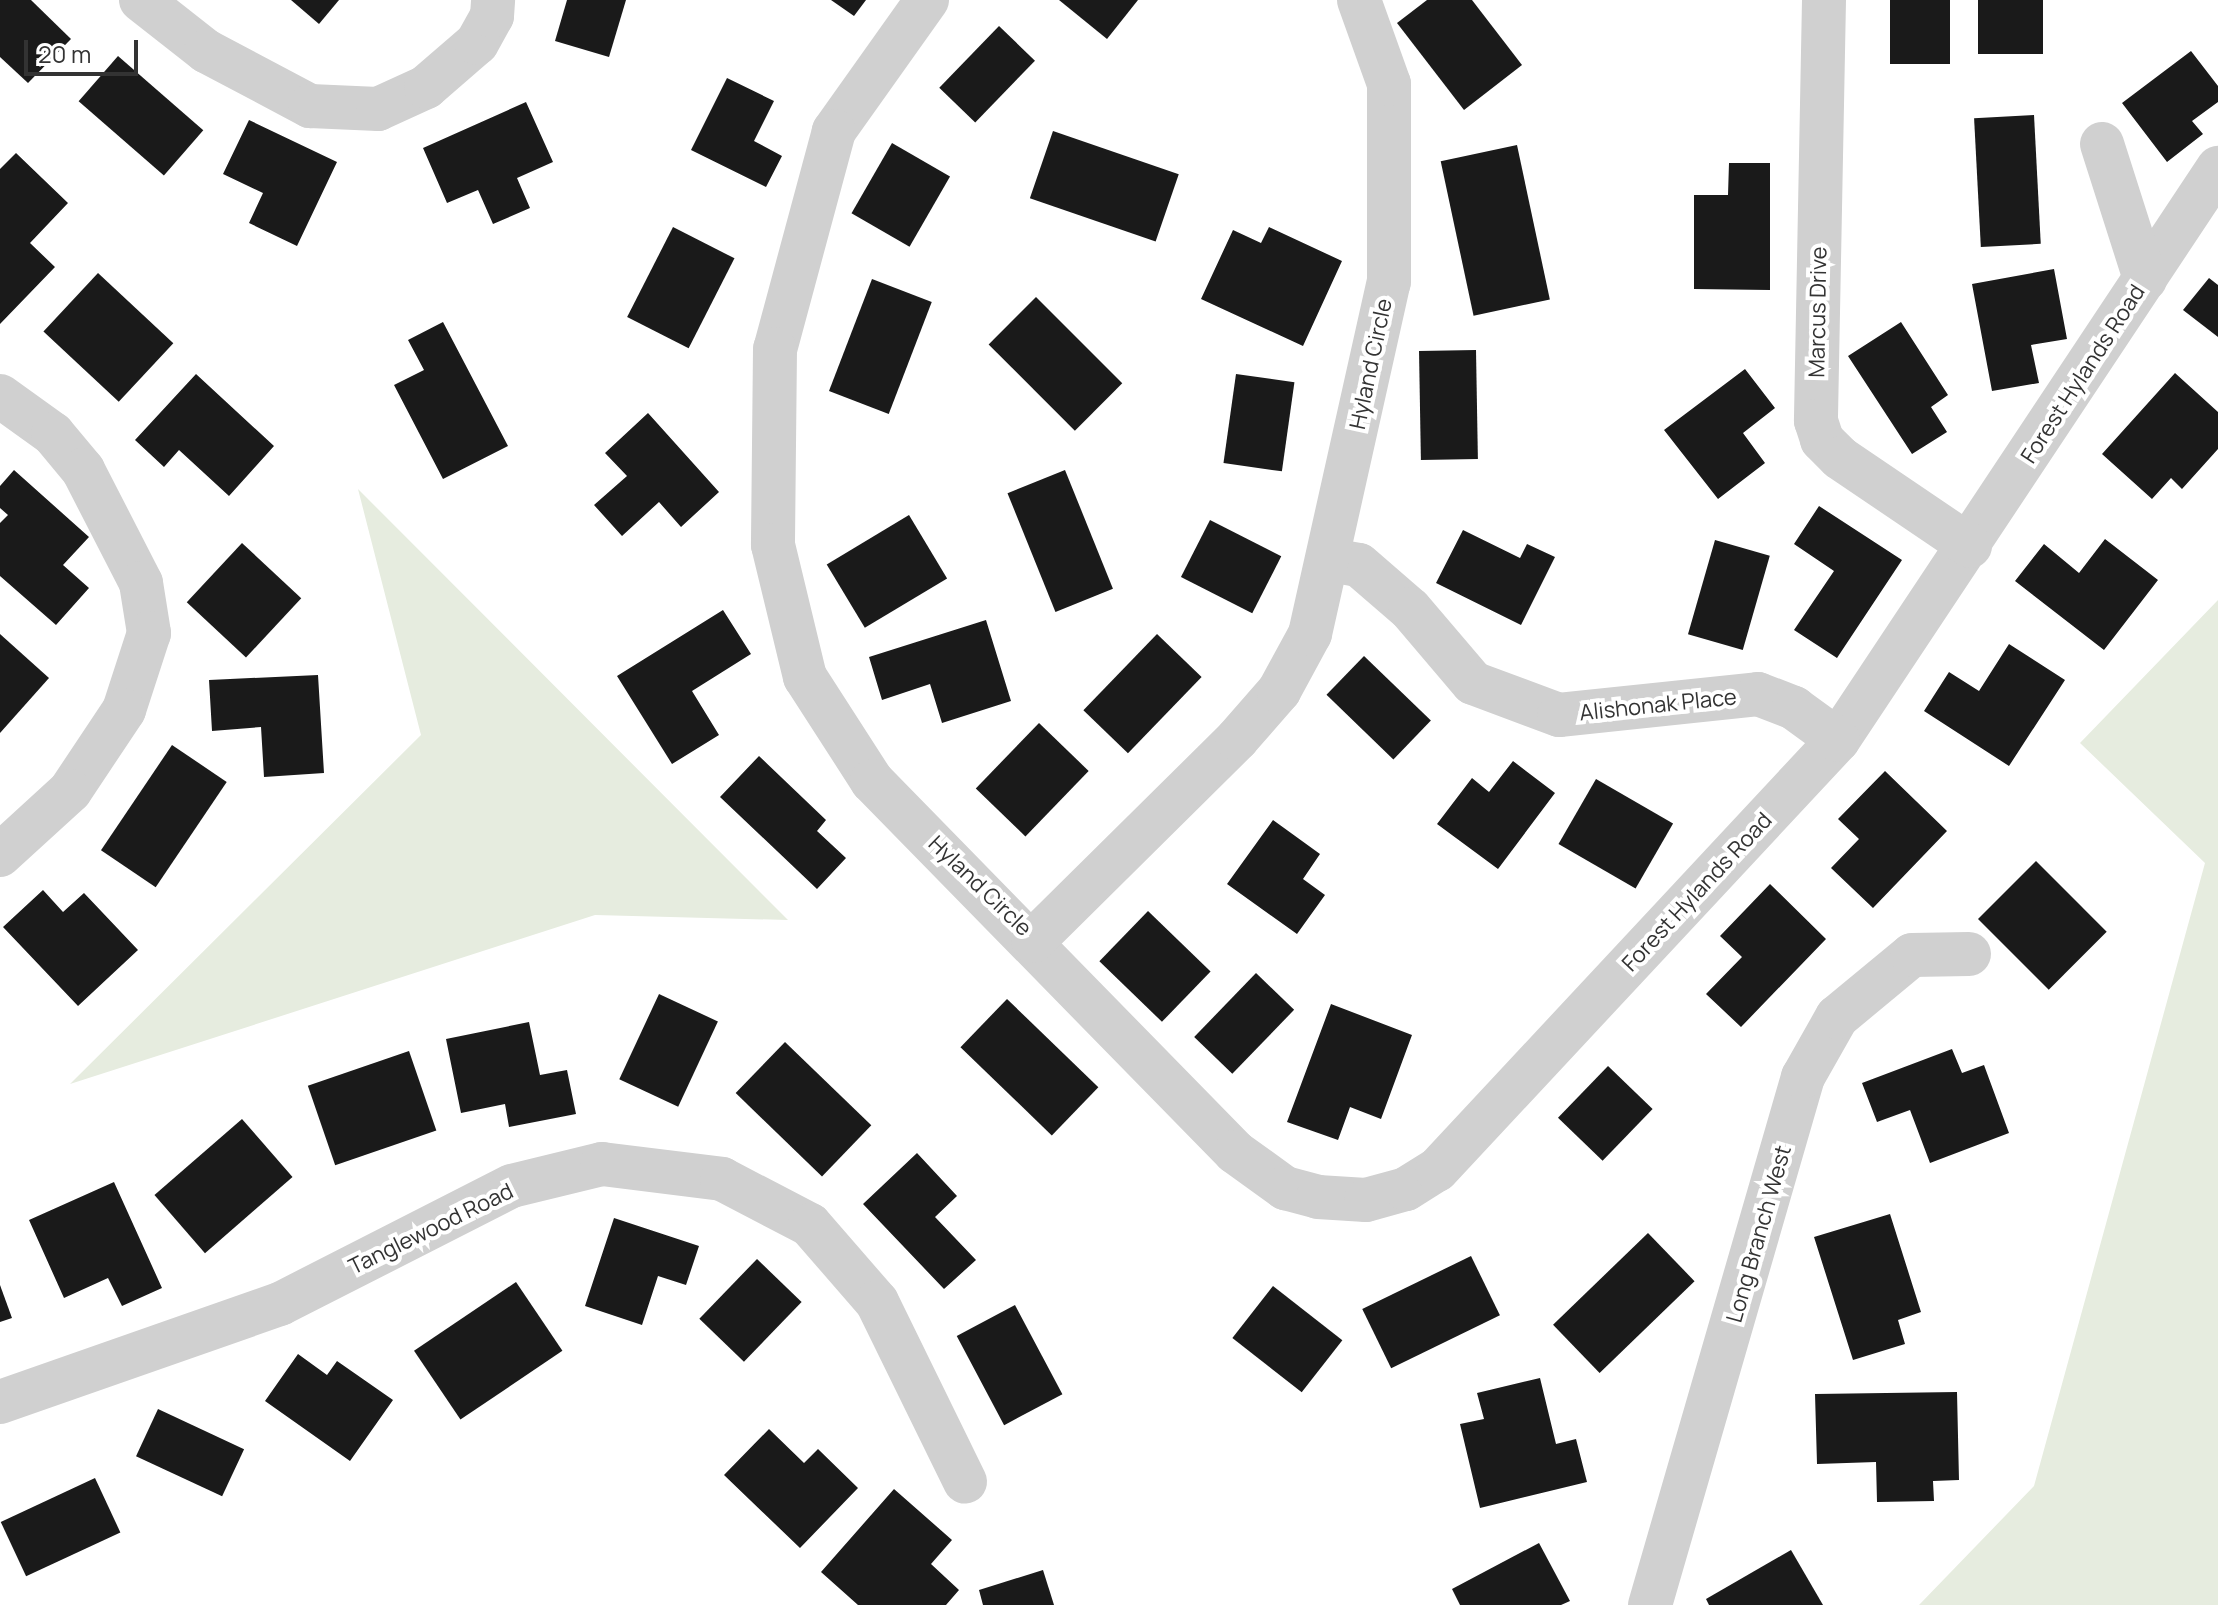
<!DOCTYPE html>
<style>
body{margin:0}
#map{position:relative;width:2218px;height:1605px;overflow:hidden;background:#fff;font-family:Manrope,sans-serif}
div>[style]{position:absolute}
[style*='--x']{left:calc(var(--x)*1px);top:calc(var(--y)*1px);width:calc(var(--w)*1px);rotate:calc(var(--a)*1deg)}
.green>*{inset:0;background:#e6ecdf}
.building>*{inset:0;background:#1a1a1a;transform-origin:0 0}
.minor>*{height:44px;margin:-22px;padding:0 22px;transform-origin:22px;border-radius:22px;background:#d0d0d0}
span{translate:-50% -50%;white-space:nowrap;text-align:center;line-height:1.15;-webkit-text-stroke:8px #fff;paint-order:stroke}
.street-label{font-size:22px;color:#333}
.scale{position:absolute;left:24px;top:40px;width:114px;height:36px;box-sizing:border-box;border:4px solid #333;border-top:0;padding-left:10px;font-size:24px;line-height:28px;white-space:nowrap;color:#333;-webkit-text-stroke:6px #fff;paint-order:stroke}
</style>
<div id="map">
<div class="green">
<i style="clip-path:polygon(358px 489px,788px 920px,595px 915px,70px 1084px,421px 735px)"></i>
<i style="clip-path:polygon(2218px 600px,2218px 1605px,1919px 1605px,2034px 1486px,2205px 863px,2080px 743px)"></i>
</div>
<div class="building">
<i style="clip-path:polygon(0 0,31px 0,71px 39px,28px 83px,0 57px)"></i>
<i style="clip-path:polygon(291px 0,339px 0,319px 24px)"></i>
<i style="clip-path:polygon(567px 0,626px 0,609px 57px,555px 41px)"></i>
<i style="clip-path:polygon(831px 0,866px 0,854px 16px)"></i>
<i style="clip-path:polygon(1059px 0,1138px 0,1107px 39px)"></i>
<i style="clip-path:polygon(1427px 0,1472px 0,1522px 65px,1464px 110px,1397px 23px)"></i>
<i style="left:1890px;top:0;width:60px;height:64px"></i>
<i style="left:1978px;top:0;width:65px;height:54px"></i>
<i style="left:999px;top:26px;width:50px;height:86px;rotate:44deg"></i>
<i style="clip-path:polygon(2191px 51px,2218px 86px,2218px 102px,2192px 121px,2203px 134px,2167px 162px,2122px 103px)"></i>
<i style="left:118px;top:56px;width:113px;height:60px;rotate:41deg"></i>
<i style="clip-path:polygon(727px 78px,774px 101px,754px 141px,782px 156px,766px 187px,691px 150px)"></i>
<i style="clip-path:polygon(526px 102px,553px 162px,517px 178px,530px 208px,493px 224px,478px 190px,447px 203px,423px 148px)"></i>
<i style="left:2034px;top:115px;width:129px;height:60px;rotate:87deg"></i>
<i style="clip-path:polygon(249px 120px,337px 162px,297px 246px,249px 223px,263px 193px,223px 174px)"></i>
<i style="left:1053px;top:131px;width:133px;height:71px;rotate:19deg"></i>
<i style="left:892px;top:143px;width:67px;height:81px;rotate:30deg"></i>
<i style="left:1517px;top:145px;width:158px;height:78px;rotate:78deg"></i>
<i style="clip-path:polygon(16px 153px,68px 203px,30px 243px,55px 267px,0 324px,0 169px)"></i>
<i style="clip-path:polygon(1729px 163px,1770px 163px,1770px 290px,1694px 289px,1694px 195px,1728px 195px)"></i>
<i style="left:673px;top:227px;width:69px;height:101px;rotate:27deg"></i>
<i style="clip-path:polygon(1269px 227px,1342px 261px,1303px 346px,1201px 299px,1233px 230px,1261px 243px)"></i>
<i style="clip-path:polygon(2054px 269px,2067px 339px,2031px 345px,2039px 383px,1992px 391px,1972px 284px)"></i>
<i style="left:98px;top:273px;width:103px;height:80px;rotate:43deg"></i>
<i style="clip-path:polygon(2209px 278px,2218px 285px,2218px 337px,2183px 310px)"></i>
<i style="left:872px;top:279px;width:64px;height:120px;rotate:21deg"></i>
<i style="left:1036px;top:297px;width:122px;height:67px;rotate:45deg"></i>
<i style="clip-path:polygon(443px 322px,508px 446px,443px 479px,394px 385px,424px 370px,408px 340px)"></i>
<i style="clip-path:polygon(1901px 322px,1948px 395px,1931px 407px,1947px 432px,1912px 454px,1848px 356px)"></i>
<i style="left:1476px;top:350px;width:109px;height:57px;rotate:89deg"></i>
<i style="clip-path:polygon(1745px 369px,1775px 408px,1743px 433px,1765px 463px,1718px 499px,1664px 430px)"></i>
<i style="clip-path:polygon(2175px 373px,2218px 412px,2218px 449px,2182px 489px,2171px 478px,2152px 499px,2102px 454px)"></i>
<i style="clip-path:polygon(196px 374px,274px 446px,229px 496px,179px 450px,164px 467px,135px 440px)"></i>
<i style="left:1236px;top:374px;width:59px;height:90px;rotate:8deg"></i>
<i style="clip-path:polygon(648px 413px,719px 492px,681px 527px,659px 502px,622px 536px,594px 505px,627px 476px,605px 453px)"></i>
<i style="clip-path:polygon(14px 470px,89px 537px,63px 565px,89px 588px,56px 625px,0 576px,0 523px,8px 515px,0 508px,0 486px)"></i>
<i style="left:1065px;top:470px;width:128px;height:62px;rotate:68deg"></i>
<i style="clip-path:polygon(1819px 506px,1902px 560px,1837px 658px,1794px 630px,1834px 571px,1794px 544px)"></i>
<i style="left:909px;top:515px;width:74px;height:96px;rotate:59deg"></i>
<i style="left:1210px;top:520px;width:80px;height:64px;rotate:27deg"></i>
<i style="clip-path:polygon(1463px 530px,1520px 558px,1527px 544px,1555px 557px,1521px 625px,1436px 583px)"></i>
<i style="clip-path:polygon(2105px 539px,2158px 580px,2104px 650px,2015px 581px,2044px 544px,2079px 573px)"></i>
<i style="left:1715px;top:540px;width:57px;height:98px;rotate:16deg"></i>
<i style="left:242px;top:543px;width:81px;height:81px;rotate:43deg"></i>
<i style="clip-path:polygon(723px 610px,751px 654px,692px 691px,719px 735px,672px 764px,617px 676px)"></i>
<i style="clip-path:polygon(986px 620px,1011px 701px,942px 723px,930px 684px,882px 700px,869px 657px)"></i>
<i style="clip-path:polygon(0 634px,49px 678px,0 733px)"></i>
<i style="left:1157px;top:634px;width:62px;height:106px;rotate:44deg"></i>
<i style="clip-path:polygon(2009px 644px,2065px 680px,2009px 766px,1924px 711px,1949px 672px,1979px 691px)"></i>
<i style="left:1364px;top:656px;width:93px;height:54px;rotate:44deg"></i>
<i style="clip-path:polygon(318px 675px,324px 773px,264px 777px,261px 727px,212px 731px,209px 680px)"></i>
<i style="left:1039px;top:723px;width:69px;height:91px;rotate:44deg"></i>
<i style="left:172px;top:745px;width:66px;height:127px;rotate:34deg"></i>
<i style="clip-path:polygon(759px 756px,826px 820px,817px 831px,846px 858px,817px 889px,720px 797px)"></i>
<i style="clip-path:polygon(1513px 761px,1555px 793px,1498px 869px,1437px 824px,1472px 778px,1489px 792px)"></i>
<i style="clip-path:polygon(1885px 771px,1947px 831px,1873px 908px,1831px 868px,1859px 839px,1838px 819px)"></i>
<i style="left:1596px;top:779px;width:89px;height:75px;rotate:30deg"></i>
<i style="clip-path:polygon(1273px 820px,1320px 854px,1303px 879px,1325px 895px,1297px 934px,1227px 884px)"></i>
<i style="left:2036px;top:861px;width:100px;height:82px;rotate:45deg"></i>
<i style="clip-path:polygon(1770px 884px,1826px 939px,1741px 1027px,1706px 994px,1742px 957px,1720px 936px)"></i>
<i style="clip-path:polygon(43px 890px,63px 912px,84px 893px,138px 950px,78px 1006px,3px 927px)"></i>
<i style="left:1148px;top:911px;width:87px;height:70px;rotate:44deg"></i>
<i style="left:1256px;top:973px;width:53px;height:89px;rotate:44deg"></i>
<i style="left:659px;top:994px;width:65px;height:94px;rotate:25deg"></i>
<i style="left:1007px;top:999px;width:127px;height:67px;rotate:44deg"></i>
<i style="clip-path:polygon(1331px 1004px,1412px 1035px,1381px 1119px,1350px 1107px,1338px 1140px,1287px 1122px)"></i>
<i style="clip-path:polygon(529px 1022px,540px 1075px,567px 1070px,576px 1114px,509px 1127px,505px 1104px,461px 1113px,446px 1039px)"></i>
<i style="left:785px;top:1042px;width:120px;height:71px;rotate:44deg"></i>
<i style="clip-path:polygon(1952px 1049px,1962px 1073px,1984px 1065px,2009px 1133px,1930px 1163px,1910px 1110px,1877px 1122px,1862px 1083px)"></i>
<i style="left:409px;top:1051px;width:84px;height:107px;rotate:71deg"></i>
<i style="left:1608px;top:1066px;width:62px;height:72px;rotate:44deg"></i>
<i style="left:242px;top:1119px;width:77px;height:116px;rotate:49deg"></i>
<i style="clip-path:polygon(917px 1153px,957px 1196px,935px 1217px,976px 1260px,944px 1289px,863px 1204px)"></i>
<i style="clip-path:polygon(114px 1182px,162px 1288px,122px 1306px,108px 1278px,64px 1298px,29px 1220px)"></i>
<i style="clip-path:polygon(1890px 1214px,1921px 1312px,1898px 1320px,1905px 1344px,1853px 1360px,1814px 1237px)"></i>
<i style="clip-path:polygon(614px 1218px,699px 1246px,686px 1285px,658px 1276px,642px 1325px,585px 1306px)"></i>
<i style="left:1648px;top:1233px;width:67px;height:132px;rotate:46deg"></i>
<i style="left:1471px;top:1256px;width:66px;height:121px;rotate:64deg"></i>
<i style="left:757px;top:1259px;width:62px;height:83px;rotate:44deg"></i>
<i style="left:516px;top:1282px;width:83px;height:123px;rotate:56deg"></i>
<i style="clip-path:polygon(0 1285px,12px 1318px,0 1322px)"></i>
<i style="left:1273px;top:1286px;width:88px;height:66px;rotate:38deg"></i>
<i style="left:1015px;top:1305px;width:101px;height:66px;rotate:62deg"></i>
<i style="clip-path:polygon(298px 1354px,327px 1375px,337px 1361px,393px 1400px,350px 1461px,265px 1401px)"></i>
<i style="clip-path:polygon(1540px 1378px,1556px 1444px,1576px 1439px,1587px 1482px,1480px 1508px,1460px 1424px,1484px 1419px,1477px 1393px)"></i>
<i style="clip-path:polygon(1957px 1392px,1959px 1480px,1933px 1481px,1934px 1501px,1877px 1502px,1876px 1462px,1817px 1464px,1815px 1394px)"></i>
<i style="left:158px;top:1409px;width:95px;height:52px;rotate:25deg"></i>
<i style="clip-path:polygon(769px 1429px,804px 1463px,818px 1449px,858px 1488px,800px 1548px,724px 1475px)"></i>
<i style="left:95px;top:1478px;width:60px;height:104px;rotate:65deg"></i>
<i style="clip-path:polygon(894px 1489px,952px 1540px,931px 1564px,959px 1590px,946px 1605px,858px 1605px,821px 1572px)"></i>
<i style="clip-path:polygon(1539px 1543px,1570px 1601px,1561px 1605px,1460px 1605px,1452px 1589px)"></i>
<i style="clip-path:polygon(1791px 1550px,1823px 1605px,1709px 1605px,1706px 1599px)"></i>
<i style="clip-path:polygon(1043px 1570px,1054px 1605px,983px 1605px,979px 1590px)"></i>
</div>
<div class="minor">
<i style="--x:141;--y:0;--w:83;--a:38.1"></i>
<i style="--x:206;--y:51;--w:118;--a:27.9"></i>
<i style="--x:310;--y:106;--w:68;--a:2.5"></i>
<i style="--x:378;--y:109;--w:53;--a:-24.6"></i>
<i style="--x:426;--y:87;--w:67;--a:-40.8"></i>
<i style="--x:477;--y:43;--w:31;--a:-61"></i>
<i style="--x:492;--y:16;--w:16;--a:-86"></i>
<i style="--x:927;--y:0;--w:161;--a:125.4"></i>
<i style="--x:834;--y:131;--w:226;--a:105.1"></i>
<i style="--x:775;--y:349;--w:196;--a:90.6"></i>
<i style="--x:773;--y:545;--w:136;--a:76.4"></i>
<i style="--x:805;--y:677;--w:124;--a:57.2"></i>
<i style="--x:872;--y:781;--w:519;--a:45.62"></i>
<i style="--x:1235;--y:1152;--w:62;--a:35.8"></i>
<i style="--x:1285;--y:1188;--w:34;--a:15"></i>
<i style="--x:1318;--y:1197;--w:48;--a:3.6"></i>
<i style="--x:1366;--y:1200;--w:41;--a:-15.4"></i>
<i style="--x:1406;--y:1189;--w:36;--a:-32"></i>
<i style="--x:1437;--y:1170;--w:588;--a:-47"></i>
<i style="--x:1838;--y:740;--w:687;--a:-56.4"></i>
<i style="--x:1824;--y:0;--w:421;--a:91.1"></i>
<i style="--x:1816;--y:421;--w:20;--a:72"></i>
<i style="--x:1822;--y:440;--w:25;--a:45"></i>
<i style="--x:1840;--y:458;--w:157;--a:34.1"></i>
<i style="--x:2102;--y:144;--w:142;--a:72.3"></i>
<i style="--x:0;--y:396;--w:65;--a:35.6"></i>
<i style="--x:53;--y:434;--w:47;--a:50.2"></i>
<i style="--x:83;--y:470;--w:127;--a:62.8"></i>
<i style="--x:141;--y:583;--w:51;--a:80.9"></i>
<i style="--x:149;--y:633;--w:81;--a:108"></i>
<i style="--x:124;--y:710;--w:97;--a:123.7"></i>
<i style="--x:70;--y:791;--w:95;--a:137.6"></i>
<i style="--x:1330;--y:560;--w:29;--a:10"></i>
<i style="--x:1359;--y:565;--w:67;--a:40.8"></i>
<i style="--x:1410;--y:609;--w:97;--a:49.6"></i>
<i style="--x:1473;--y:683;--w:92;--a:20.4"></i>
<i style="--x:1559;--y:715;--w:200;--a:-6"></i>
<i style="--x:1758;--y:694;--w:39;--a:21"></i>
<i style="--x:1794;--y:708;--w:54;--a:36"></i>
<i style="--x:1033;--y:941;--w:287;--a:-44.7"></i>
<i style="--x:1237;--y:739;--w:64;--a:-48.8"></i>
<i style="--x:1279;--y:691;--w:65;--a:-61.5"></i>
<i style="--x:1310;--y:634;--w:361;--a:-77.4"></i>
<i style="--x:1389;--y:282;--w:198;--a:-90"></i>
<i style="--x:1389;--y:84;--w:89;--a:-109.7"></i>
<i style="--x:0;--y:1402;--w:297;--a:-19.3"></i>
<i style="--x:280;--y:1304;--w:260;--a:-27"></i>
<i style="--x:512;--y:1186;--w:93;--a:-13.7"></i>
<i style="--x:602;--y:1164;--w:121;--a:7.1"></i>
<i style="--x:722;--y:1179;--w:99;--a:27.6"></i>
<i style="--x:810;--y:1225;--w:102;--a:49"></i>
<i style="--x:877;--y:1302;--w:200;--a:63.9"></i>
<i style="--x:1650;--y:1605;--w:550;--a:-73.84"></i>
<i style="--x:1803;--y:1077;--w:69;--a:-60.5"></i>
<i style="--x:1837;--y:1017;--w:97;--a:-39.6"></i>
<i style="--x:1912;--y:955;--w:57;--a:-1"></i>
</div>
<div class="street-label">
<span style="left:1818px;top:312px;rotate:-89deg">Marcus Drive</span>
<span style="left:1371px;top:364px;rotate:-78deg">Hyland Circle</span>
<span style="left:2083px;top:374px;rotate:-57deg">Forest Hylands Road</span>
<span style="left:1658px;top:705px;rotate:-6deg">Alishonak Place</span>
<span style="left:980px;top:886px;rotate:44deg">Hyland Circle</span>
<span style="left:1697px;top:892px;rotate:-47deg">Forest Hylands Road</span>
<span style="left:431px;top:1229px;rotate:-26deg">Tanglewood Road</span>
<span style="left:1759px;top:1234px;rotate:-74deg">Long Branch West</span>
</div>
<div class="scale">20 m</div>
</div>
